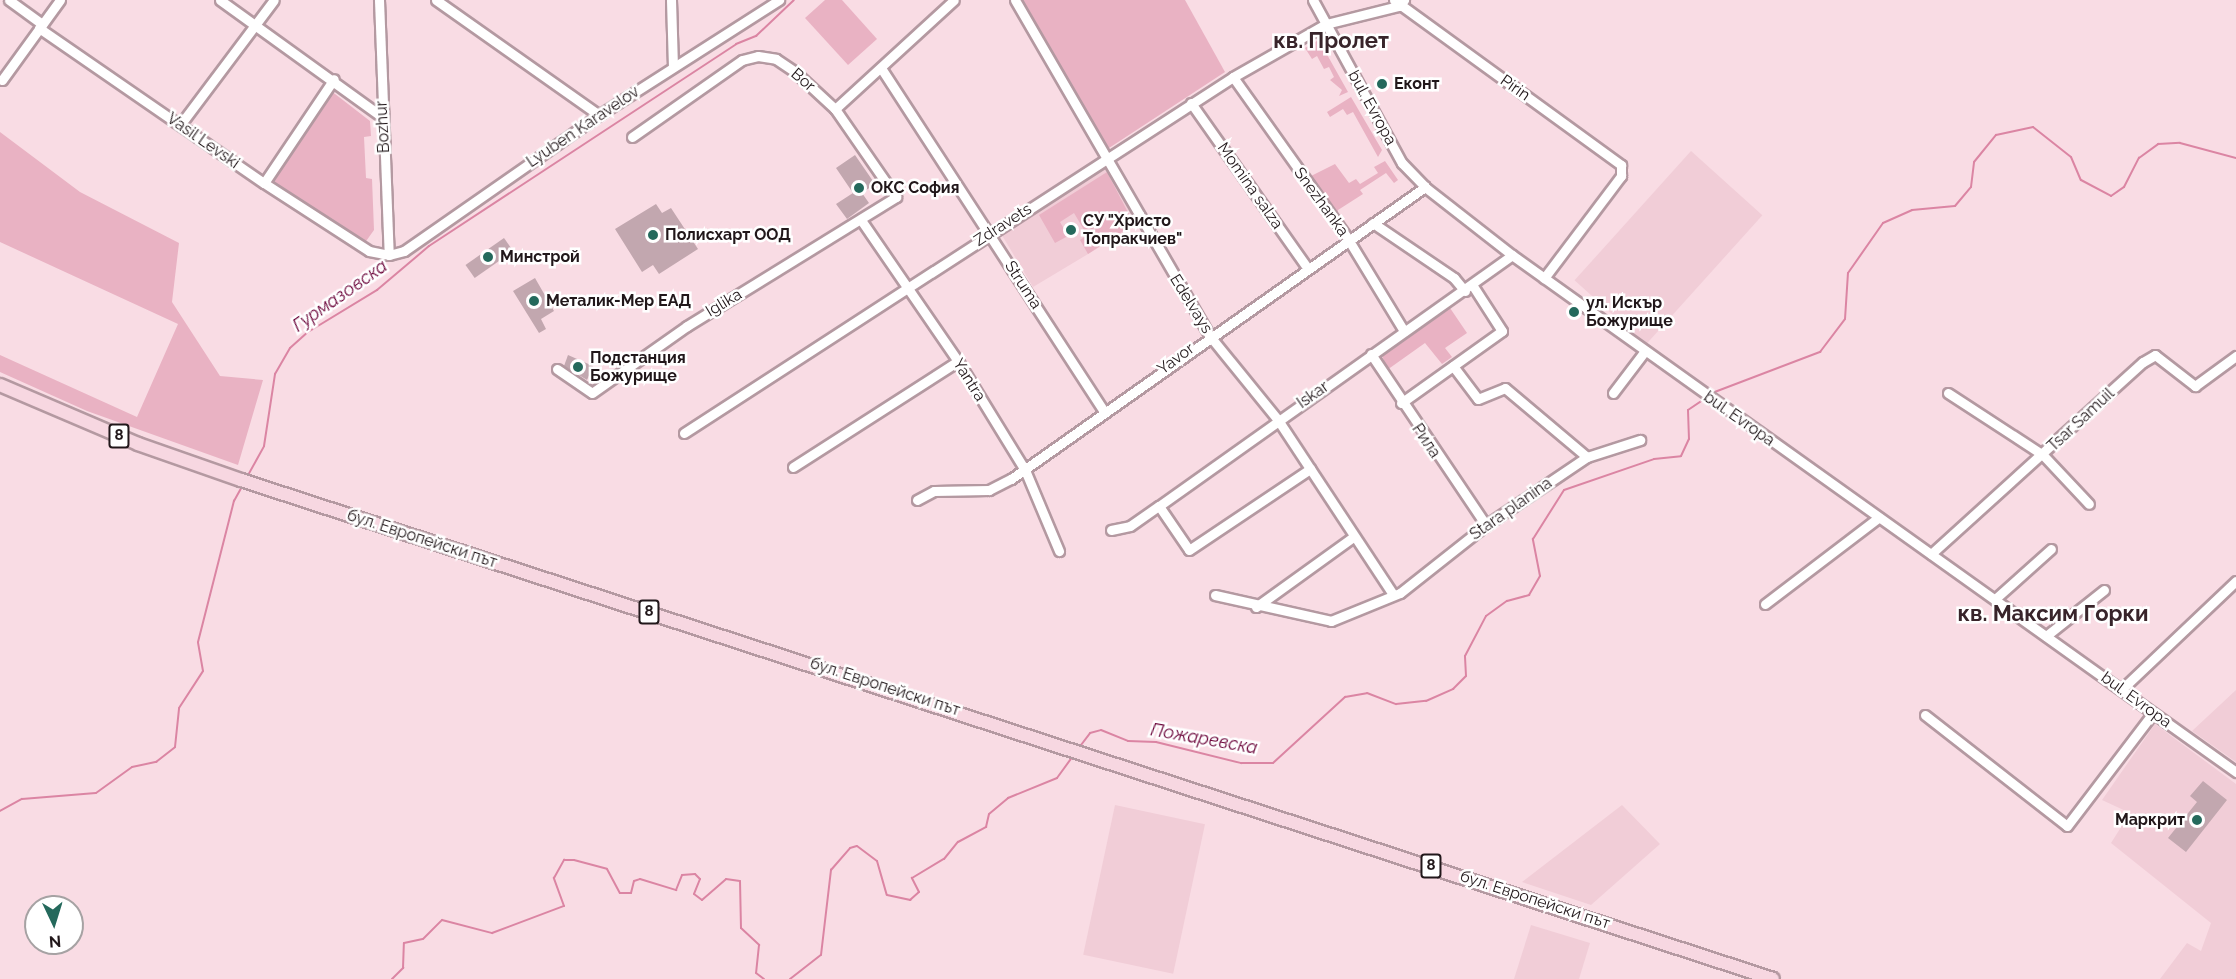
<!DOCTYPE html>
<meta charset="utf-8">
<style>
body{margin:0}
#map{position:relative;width:2236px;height:979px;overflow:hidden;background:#f9dce4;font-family:Raleway,sans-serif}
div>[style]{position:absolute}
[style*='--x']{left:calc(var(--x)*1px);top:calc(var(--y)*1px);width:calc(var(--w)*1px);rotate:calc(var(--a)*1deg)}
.built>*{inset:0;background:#f1cdd7;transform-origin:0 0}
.green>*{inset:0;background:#e9b2c3}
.stream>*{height:2px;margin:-1px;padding:0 1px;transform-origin:1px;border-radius:1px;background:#db85a3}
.building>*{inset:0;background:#c2a7af;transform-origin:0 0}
.roads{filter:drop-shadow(2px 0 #b499a1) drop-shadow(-2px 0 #b499a1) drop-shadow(0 2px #b499a1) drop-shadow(0 -2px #b499a1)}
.minor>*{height:9px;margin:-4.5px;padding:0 4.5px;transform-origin:4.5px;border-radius:4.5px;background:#fff}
.major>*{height:12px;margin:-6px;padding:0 6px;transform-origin:6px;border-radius:6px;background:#f7d7e1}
.dots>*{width:16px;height:16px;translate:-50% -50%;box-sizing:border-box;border:3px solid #fff;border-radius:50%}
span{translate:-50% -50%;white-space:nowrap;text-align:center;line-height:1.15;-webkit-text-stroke:5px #fff;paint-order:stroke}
.shield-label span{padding:2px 4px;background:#fff;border:2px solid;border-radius:4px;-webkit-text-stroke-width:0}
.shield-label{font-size:15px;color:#21171a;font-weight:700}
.street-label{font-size:16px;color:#21171a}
.poi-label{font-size:16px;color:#21171a;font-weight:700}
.left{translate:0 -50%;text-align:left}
.right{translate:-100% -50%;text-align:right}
.water-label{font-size:18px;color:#690037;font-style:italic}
.district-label{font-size:22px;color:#38242a;font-weight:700}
.north{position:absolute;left:24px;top:895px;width:60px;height:60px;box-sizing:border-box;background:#fff;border:2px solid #a6a2a3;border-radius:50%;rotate:176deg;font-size:16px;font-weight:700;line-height:24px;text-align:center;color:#21171a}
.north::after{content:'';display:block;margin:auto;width:21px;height:27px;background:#24695c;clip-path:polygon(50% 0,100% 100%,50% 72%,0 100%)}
</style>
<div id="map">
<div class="built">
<i style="left:1691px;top:151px;width:96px;height:174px;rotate:42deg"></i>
<i style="left:1105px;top:168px;width:65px;height:123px;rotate:59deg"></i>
<i style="clip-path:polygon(2236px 690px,2236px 762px,2192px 731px)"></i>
<i style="clip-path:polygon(2155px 724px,2236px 784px,2236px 979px,2160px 979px,2187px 943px,2201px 951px,2211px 923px,2111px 843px,2130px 813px,2102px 800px)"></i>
<i style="left:1115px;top:805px;width:92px;height:153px;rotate:12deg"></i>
<i style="clip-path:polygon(1622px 805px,1660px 844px,1591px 905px,1522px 882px)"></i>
<i style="clip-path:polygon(1531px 925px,1590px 943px,1579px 979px,1514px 979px)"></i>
</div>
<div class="green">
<i style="clip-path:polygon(825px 0,842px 0,877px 39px,848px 65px,805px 18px)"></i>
<i style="clip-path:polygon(1021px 0,1185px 0,1225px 72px,1106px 150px)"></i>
<i style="clip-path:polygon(1317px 41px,1320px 42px,1348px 92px,1339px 96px,1342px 90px,1330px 80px,1334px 77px,1329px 67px,1324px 69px,1317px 56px,1312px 59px,1305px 48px)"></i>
<i style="clip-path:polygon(326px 87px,370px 121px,371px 136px,364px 137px,366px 178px,372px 179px,374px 230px,364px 244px,265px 182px)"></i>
<i style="clip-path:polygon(1351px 97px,1382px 150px,1378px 157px,1353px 112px,1347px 115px,1343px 109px,1330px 117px,1327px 112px)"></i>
<i style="clip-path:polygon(0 132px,80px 192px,179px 243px,172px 302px,220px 376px,263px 380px,238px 465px,87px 411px,0 372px,0 355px,137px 417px,178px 324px,0 242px)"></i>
<i style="clip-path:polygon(1385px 161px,1398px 180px,1394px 183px,1386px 173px,1360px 190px,1363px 194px,1338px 210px,1337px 217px,1309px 177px,1335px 164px,1349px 183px,1356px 179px,1360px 184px,1378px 173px,1374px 167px)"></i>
<i style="clip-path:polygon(1107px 172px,1134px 224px,1088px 254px,1080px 240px,1087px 235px,1074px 213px,1060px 222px,1068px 236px,1055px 243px,1039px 215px)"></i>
<i style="clip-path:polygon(1450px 308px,1467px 333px,1445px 348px,1452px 357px,1442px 364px,1425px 343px,1387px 370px,1382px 355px)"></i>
</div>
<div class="stream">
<i style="--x:1712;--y:393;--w:116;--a:-20.8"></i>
<i style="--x:1820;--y:352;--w:41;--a:-52.9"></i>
<i style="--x:1845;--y:319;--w:46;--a:-86.3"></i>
<i style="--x:1848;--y:273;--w:61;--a:-55"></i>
<i style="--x:1883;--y:223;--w:32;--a:-24"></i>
<i style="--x:1912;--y:210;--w:43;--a:-5.3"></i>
<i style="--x:1955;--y:206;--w:25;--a:-50"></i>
<i style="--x:1971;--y:187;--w:25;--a:-83"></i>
<i style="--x:1974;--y:162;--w:35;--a:-51"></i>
<i style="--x:1996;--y:135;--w:38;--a:-12"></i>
<i style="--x:2033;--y:127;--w:48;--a:38.3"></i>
<i style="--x:2071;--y:157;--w:25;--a:67"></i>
<i style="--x:2081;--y:180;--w:34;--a:28"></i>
<i style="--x:2111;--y:196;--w:16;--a:-35"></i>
<i style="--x:2124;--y:187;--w:33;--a:-63"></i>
<i style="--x:2139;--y:158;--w:24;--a:-36"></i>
<i style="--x:2158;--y:144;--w:22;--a:-3"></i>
<i style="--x:2180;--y:143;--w:58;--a:15"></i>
<i style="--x:247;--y:477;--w:35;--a:-61"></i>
<i style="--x:264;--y:446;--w:73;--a:-81.3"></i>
<i style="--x:275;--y:374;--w:30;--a:-60"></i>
<i style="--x:290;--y:348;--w:24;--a:-42"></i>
<i style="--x:308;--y:332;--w:81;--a:-31.3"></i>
<i style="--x:377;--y:290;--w:68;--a:-40.2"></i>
<i style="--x:429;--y:246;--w:367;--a:-33.3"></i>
<i style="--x:736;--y:44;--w:22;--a:-22"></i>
<i style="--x:756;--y:36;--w:52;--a:-43.5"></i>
<i style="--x:1078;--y:749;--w:20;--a:-53"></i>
<i style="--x:1090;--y:733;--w:11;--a:-15"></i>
<i style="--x:1101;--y:730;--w:29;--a:22"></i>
<i style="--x:1128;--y:741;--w:28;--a:2"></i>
<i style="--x:1156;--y:742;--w:88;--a:13.9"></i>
<i style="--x:1241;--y:763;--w:32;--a:0"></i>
<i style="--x:1273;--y:763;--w:98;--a:-42.5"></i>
<i style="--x:1345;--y:697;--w:22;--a:-10"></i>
<i style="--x:1367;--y:693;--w:31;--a:21"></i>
<i style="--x:1396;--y:704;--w:30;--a:-6"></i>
<i style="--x:1426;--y:701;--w:30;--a:-24"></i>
<i style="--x:1453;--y:689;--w:18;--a:-45"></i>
<i style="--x:1466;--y:676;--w:20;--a:-93"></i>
<i style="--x:1465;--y:656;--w:45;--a:-62.3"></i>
<i style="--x:1486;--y:616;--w:26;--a:-36"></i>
<i style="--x:1507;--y:601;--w:23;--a:-15"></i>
<i style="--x:1529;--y:595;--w:22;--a:-60"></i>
<i style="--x:1540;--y:576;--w:38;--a:-101"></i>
<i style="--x:1533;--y:539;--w:58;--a:-57.7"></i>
<i style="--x:1564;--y:490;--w:95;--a:-19"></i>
<i style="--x:1654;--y:459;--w:27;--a:-6"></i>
<i style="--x:1681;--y:456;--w:19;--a:-65"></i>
<i style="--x:1689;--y:439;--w:29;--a:-92"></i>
<i style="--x:1688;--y:410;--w:23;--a:-34"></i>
<i style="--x:0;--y:811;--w:25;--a:-29"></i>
<i style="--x:22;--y:799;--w:74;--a:-4.6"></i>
<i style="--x:96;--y:793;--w:44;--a:-35.8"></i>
<i style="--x:132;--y:767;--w:25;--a:-12"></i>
<i style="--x:156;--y:762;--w:24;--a:-38"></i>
<i style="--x:175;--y:747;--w:39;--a:-84"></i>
<i style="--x:179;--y:708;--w:44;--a:-57"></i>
<i style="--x:203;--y:671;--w:29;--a:-100"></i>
<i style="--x:198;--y:642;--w:146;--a:-75.7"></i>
<i style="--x:234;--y:501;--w:18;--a:-61"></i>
<i style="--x:392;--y:979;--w:16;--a:-45"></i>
<i style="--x:403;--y:968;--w:25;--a:-88"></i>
<i style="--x:404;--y:943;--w:19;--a:-12"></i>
<i style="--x:423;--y:939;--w:27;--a:-45"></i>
<i style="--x:442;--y:920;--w:52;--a:14.6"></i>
<i style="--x:492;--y:933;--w:77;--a:-20.6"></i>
<i style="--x:564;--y:906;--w:30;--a:-110"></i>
<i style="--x:554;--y:878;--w:21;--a:-61"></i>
<i style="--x:564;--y:860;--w:10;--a:0"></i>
<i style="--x:574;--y:860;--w:34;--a:15"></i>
<i style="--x:607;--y:869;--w:27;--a:62"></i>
<i style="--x:620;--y:893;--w:11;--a:0"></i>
<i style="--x:631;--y:893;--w:12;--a:-76"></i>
<i style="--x:634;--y:881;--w:6;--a:-18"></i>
<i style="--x:640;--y:879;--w:38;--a:17"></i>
<i style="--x:676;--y:890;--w:16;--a:-68"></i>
<i style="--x:682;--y:875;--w:13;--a:-4"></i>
<i style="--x:695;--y:874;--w:7;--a:45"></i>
<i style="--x:700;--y:879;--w:16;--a:112"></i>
<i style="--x:694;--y:894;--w:10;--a:37"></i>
<i style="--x:702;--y:900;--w:32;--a:-41"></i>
<i style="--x:726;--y:879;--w:14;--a:8"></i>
<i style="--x:740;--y:881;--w:47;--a:88.8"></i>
<i style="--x:741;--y:928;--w:25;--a:43"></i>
<i style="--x:759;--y:945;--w:28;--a:96"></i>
<i style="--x:756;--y:973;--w:10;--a:37"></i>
<i style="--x:790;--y:979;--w:39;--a:-38"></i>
<i style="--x:821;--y:955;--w:86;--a:-83.3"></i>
<i style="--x:831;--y:870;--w:29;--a:-49"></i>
<i style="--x:850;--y:848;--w:7;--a:-16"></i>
<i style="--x:857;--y:846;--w:25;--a:37"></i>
<i style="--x:877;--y:861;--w:35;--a:74"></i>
<i style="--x:887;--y:895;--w:24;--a:12"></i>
<i style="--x:910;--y:900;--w:12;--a:-42"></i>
<i style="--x:919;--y:892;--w:16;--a:-117"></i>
<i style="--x:912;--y:878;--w:37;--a:-31"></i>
<i style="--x:944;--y:859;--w:22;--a:-51"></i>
<i style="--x:958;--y:842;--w:32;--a:-28"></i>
<i style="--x:986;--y:827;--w:13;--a:-77"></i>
<i style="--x:989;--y:814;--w:25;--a:-40"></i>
<i style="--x:1008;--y:798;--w:53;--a:-22.2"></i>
<i style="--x:1057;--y:778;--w:27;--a:-54"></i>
</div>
<div class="building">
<i style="clip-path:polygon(855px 155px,875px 184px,862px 193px,869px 203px,847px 219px,836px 204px,853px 193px,836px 168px)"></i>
<i style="clip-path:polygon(656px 204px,662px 213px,671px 208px,698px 249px,659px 274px,653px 265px,642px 272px,615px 229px)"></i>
<i style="left:504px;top:238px;width:16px;height:47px;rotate:55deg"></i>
<i style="clip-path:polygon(535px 278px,554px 311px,541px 319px,546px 329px,539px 333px,513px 291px)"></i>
<i style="clip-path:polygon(568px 355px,593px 366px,587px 380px,564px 366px)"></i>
<i style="clip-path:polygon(2203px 781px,2227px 800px,2186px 852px,2168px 838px,2197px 802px,2190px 796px)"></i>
</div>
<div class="roads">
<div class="minor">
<i style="--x:9;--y:0;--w:41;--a:36"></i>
<i style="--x:220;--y:0;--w:200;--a:35.8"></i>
<i style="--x:379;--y:0;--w:255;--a:87.8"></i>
<i style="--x:436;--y:0;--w:199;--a:35.2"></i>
<i style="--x:671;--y:0;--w:67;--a:88.3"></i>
<i style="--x:1015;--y:0;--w:387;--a:59.9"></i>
<i style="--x:1209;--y:335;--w:109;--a:50.9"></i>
<i style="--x:1278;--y:420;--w:207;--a:56.6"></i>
<i style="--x:1313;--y:0;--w:186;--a:61.4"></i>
<i style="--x:1402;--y:163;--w:33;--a:46"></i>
<i style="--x:1425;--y:187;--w:110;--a:38"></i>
<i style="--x:1512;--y:255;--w:890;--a:35.53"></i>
<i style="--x:1394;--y:0;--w:281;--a:36"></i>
<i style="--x:1621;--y:165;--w:11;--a:90"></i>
<i style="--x:1621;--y:176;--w:128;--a:127"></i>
<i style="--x:39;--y:28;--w:273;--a:34.6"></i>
<i style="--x:264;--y:183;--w:125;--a:32.9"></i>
<i style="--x:369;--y:251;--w:20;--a:11"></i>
<i style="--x:389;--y:255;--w:16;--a:-15"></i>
<i style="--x:404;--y:251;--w:238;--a:-34.9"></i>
<i style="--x:599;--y:115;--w:214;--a:-32.6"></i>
<i style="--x:881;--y:68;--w:411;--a:57"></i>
<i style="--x:1233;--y:77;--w:199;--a:54.6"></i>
<i style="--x:1348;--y:239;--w:108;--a:58.7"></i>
<i style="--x:2;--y:80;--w:99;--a:-54.1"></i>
<i style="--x:1191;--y:103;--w:203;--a:54.8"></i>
<i style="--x:180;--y:125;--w:156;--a:-53.1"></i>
<i style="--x:632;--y:137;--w:134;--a:-35"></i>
<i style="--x:742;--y:60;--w:16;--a:-14"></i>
<i style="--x:758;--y:56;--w:18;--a:9"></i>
<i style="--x:776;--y:59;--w:22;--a:34"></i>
<i style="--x:794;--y:71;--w:56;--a:42.8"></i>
<i style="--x:835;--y:109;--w:161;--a:-42.5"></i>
<i style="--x:264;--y:183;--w:125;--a:-56.1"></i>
<i style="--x:861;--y:220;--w:171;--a:55.5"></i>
<i style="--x:958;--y:361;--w:128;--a:58.4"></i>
<i style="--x:1025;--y:470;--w:88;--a:67.2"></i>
<i style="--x:1373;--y:223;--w:98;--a:34.2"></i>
<i style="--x:1454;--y:278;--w:17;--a:50"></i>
<i style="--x:1371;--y:354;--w:206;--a:56.1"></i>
<i style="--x:1453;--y:366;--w:41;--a:52.9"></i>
<i style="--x:1478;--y:399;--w:29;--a:-22"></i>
<i style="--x:1505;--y:388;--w:107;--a:40.1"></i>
<i style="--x:557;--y:369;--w:42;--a:34.4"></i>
<i style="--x:592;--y:393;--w:116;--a:-35.2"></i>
<i style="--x:687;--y:326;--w:246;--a:-31.7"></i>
<i style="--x:896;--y:197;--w:107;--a:-124.7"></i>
<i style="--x:1613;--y:393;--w:53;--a:-52.7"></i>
<i style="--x:1948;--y:393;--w:113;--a:33.1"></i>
<i style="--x:2043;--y:455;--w:67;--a:46.8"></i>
<i style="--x:1401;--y:403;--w:124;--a:-35.5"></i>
<i style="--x:1502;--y:331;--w:54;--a:-122.8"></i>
<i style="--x:684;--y:433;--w:654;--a:-32.96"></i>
<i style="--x:1233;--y:77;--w:107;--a:-29.7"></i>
<i style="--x:1326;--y:24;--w:75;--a:-13.9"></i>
<i style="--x:1399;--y:6;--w:8;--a:-50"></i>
<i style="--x:793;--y:467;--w:196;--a:-32.7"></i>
<i style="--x:917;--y:500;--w:19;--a:-28"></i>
<i style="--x:934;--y:491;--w:55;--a:-1"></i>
<i style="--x:989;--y:490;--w:25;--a:-27"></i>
<i style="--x:1011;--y:479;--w:507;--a:-35.2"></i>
<i style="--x:1159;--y:506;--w:53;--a:55.7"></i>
<i style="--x:1189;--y:550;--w:146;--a:-33.8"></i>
<i style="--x:1111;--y:530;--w:19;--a:-12"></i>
<i style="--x:1130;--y:526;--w:35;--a:-35"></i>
<i style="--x:1159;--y:506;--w:433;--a:-35.4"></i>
<i style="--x:1931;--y:554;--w:286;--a:-42.2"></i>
<i style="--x:2143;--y:362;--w:14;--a:-30"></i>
<i style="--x:2155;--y:355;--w:51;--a:37.8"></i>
<i style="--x:2195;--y:386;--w:51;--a:-36.2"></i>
<i style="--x:1215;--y:595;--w:119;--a:12.6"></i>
<i style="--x:1331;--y:621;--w:74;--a:-22.1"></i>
<i style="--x:1400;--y:593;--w:110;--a:-38.3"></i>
<i style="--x:1486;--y:525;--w:122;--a:-34"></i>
<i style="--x:1587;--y:457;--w:56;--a:-17.8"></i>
<i style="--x:1995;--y:599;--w:75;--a:-41.8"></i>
<i style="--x:1765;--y:604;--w:143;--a:-37.3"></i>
<i style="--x:1256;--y:607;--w:120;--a:-35.8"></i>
<i style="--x:2046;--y:636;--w:74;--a:-38.4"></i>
<i style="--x:2122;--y:689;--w:157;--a:-43.5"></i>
<i style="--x:1925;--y:715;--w:180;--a:38"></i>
<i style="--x:2067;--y:826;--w:142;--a:-52.7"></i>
</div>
<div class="major">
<i style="--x:0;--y:385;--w:150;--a:23.1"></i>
<i style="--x:138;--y:444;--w:109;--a:19.3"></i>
<i style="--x:241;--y:480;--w:1611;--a:18.04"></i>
</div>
</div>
<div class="dots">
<i style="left:1382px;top:84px;background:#24695c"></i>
<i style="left:859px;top:188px;background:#24695c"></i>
<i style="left:1071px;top:230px;background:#24695c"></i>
<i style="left:653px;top:235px;background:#24695c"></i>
<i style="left:488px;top:257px;background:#24695c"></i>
<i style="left:534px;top:301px;background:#24695c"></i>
<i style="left:1574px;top:312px;background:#24695c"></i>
<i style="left:578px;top:367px;background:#24695c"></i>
<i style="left:2197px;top:820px;background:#24695c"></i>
</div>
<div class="shield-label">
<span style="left:119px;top:436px">8</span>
<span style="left:649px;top:612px">8</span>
<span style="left:1431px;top:866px">8</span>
</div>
<div class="street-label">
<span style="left:803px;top:80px;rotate:41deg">Bor</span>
<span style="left:1515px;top:88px;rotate:35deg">Pirin</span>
<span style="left:1372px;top:108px;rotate:61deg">bul. Evropa</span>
<span style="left:383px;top:127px;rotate:-93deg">Bozhur</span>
<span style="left:583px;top:127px;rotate:-34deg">Lyuben Karavelov</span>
<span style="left:203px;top:141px;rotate:35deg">Vasil Levski</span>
<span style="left:1250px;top:186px;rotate:55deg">Momina salza</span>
<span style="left:1321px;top:202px;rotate:54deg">Snezhanka</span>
<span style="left:1003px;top:225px;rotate:-33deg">Zdravets</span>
<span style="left:1023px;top:285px;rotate:57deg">Struma</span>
<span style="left:724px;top:303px;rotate:-31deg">Iglika</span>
<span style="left:1191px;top:304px;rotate:58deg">Edelvays</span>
<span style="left:1176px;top:359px;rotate:-37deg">Yavor</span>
<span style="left:969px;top:380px;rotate:58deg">Yantra</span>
<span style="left:1313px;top:395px;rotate:-35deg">Iskar</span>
<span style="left:1739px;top:419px;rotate:35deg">bul. Evropa</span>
<span style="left:2081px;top:420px;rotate:-43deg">Tsar Samuil</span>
<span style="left:1426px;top:441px;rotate:56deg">Рила</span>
<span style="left:1511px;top:509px;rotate:-35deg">Stara planina</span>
<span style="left:422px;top:539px;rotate:18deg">бул. Европейски път</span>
<span style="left:885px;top:687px;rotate:18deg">бул. Европейски път</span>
<span style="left:2136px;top:700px;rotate:36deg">bul. Evropa</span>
<span style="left:1535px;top:900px;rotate:18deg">бул. Европейски път</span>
</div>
<div class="poi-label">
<span class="left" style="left:1394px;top:84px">Еконт</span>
<span class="left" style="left:871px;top:188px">ОКС София</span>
<span class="left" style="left:1083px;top:230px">СУ "Христо<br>Топракчиев"</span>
<span class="left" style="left:665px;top:235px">Полисхарт ООД</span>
<span class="left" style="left:500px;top:257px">Минстрой</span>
<span class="left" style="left:546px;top:301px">Металик-Мер ЕАД</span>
<span class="left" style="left:1586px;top:312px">ул. Искър<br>Божурище</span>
<span class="left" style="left:590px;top:367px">Подстанция<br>Божурище</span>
<span class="right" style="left:2185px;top:820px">Маркрит</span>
</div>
<div class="water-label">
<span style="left:340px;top:296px;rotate:-35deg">Гурмазовска</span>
<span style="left:1204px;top:739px;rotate:10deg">Пожаревска</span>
</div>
<div class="district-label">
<span style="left:1331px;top:41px">кв. Пролет</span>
<span style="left:2053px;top:614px">кв. Максим Горки</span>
</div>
<div class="north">N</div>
</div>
